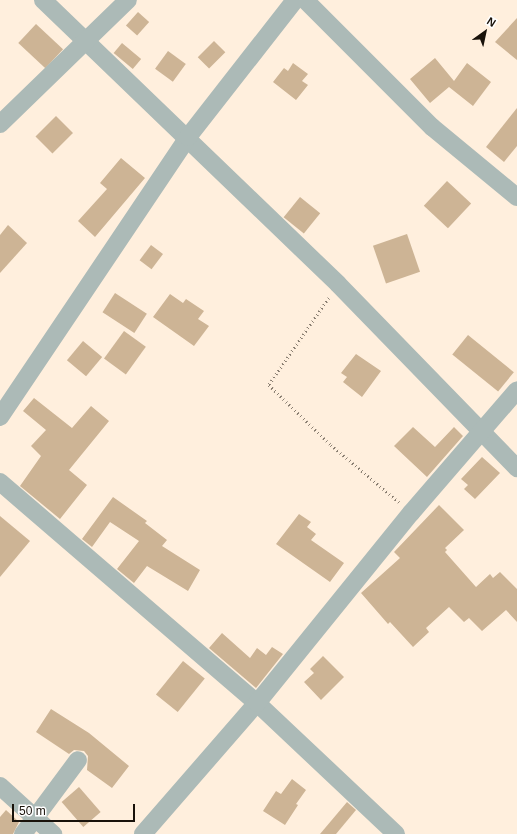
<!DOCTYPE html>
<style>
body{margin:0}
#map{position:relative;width:517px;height:834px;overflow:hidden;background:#ffefdd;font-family:Arial,sans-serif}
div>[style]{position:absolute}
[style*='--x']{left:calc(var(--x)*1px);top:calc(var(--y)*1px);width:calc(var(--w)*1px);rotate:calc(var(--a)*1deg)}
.building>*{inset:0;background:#cdb495;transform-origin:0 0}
.path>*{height:2.5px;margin-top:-1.25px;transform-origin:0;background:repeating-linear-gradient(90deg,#897e71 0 1px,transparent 0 4px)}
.minor>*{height:18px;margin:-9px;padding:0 9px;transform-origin:9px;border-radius:9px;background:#acbab7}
span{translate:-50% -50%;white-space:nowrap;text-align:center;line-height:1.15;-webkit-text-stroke:4px #fff;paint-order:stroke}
.north{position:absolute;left:465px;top:12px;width:40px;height:40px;-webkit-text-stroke:3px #fff;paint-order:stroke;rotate:33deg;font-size:11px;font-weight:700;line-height:16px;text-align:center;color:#19120a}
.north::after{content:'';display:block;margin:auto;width:14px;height:18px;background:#19120a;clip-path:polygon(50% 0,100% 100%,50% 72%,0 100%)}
.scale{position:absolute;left:12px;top:804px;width:123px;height:18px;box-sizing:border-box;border:2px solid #19120a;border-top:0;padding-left:5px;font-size:12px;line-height:14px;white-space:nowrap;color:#19120a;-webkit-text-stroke:3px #fff;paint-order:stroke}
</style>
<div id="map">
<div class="building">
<i style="left:138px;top:12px;width:15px;height:18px;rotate:42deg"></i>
<i style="clip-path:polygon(517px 18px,517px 60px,495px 42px)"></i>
<i style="left:36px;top:24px;width:37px;height:26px;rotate:43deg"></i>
<i style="left:214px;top:41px;width:16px;height:23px;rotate:45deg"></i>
<i style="left:122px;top:43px;width:25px;height:13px;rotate:40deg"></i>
<i style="left:168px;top:51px;width:22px;height:22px;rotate:36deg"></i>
<i style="clip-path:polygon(435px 58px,454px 81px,467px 63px,491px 82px,473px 106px,449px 87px,430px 103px,410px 79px)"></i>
<i style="clip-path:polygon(293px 63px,308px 74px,302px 81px,308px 85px,296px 100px,273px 82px,284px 68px,288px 71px)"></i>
<i style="clip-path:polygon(517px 108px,517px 146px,504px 162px,486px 147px)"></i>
<i style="left:56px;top:116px;width:24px;height:29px;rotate:45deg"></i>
<i style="clip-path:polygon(121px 158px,145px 178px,95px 237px,78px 221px,107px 189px,100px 183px)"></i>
<i style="left:447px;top:181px;width:33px;height:34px;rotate:43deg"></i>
<i style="left:300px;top:197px;width:26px;height:26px;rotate:39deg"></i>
<i style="clip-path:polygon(8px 225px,27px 243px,0 273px,0 235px)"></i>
<i style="left:407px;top:234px;width:40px;height:36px;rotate:71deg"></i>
<i style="left:151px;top:245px;width:15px;height:19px;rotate:37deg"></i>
<i style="left:115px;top:293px;width:38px;height:23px;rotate:33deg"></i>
<i style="clip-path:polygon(170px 294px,183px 303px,186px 299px,204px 311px,198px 319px,209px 326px,194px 346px,153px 317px)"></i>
<i style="left:124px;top:331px;width:27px;height:34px;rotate:36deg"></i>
<i style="left:468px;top:335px;width:59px;height:25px;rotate:39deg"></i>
<i style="left:83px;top:341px;width:25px;height:25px;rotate:40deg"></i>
<i style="clip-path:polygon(356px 354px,381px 371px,362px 397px,343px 382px,347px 377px,341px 373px)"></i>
<i style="clip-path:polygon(34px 398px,72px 428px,91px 406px,109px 421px,69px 470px,87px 485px,60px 519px,20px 486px,41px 456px,31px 446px,46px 430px,23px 411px)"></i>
<i style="clip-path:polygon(413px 427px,435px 447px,454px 427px,463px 436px,427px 477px,394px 446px)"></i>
<i style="clip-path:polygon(482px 457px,500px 473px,475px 499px,464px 489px,468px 485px,461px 479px)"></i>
<i style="clip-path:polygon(113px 497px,147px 521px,145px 523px,167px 540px,162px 546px,200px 570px,188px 591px,147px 566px,134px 583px,117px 569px,139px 541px,110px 522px,92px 547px,82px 539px)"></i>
<i style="clip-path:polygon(439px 505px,464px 530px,445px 548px,447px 550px,445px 552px,476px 587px,490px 574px,493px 578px,500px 572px,517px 589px,517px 622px,506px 610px,482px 631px,469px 618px,464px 622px,449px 607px,426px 628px,429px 632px,413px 647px,390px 622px,388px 624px,361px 593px,400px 558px,394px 552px)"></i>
<i style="clip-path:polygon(299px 514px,311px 522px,307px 527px,316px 534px,311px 540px,344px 563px,330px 582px,276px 544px)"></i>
<i style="clip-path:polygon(0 516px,30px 541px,0 577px)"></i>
<i style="clip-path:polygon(222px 633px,250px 658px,257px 648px,266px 655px,272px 647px,283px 654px,256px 688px,209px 648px)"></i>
<i style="clip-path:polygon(323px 656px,344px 677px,321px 700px,304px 682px,314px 673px,310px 669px)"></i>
<i style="left:183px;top:661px;width:28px;height:43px;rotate:39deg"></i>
<i style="clip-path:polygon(51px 709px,89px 733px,129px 766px,112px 788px,87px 770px,88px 756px,84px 751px,74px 750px,69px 754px,36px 732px)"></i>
<i style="clip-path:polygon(292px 779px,306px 790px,296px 804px,298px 805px,285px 825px,263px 811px,276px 791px,281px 794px)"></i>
<i style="left:79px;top:787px;width:33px;height:23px;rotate:49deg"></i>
<i style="clip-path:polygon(347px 802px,356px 810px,336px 834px,320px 834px)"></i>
<i style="clip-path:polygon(6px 810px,19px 822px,13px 834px,0 834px,0 817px)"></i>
</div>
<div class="path">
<i style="--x:329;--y:298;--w:106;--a:124.6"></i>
<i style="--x:269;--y:385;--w:86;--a:44.1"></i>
<i style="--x:331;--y:445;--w:89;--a:40"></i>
</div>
<div class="minor">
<i style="--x:43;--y:0;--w:409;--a:43.9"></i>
<i style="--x:338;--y:284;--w:257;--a:45.8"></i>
<i style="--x:305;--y:0;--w:180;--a:45"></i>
<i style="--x:432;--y:127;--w:110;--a:39.5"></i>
<i style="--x:0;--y:124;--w:178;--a:-44.1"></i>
<i style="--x:0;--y:417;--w:337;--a:-56.1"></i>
<i style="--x:188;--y:137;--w:174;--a:-52"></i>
<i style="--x:0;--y:482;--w:339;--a:40.7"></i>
<i style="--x:257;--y:703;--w:191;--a:43.3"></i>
<i style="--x:0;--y:786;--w:72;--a:42.2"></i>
<i style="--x:23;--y:834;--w:92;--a:-53.4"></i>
<i style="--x:143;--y:834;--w:174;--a:-49"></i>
<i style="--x:257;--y:703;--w:245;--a:-51"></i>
<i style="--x:411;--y:513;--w:162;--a:-49.2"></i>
</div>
<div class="north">N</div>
<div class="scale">50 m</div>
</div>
